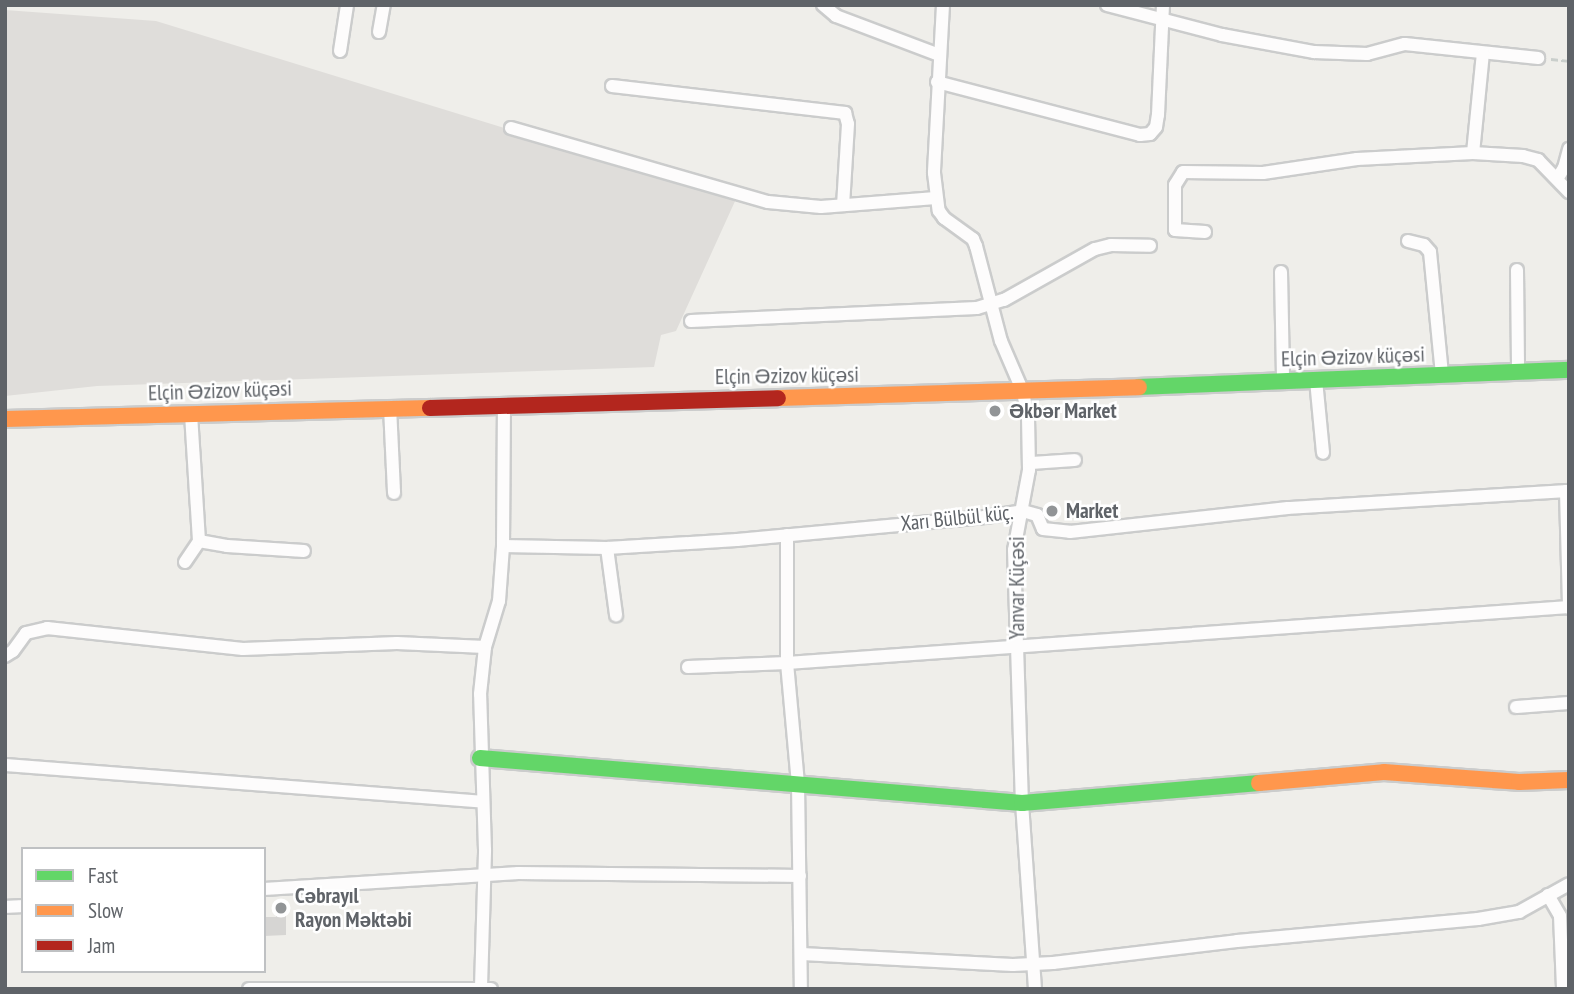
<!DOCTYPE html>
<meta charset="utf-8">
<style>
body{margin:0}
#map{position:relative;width:1574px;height:994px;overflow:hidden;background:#efeeea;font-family:"PT Sans Narrow",sans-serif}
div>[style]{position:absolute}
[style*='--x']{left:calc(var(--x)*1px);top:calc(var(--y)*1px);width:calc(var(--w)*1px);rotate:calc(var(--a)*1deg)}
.industrial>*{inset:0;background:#dfddda}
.building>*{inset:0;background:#d6d5d3}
.path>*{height:2.5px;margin-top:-1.25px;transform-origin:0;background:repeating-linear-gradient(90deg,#cacfcc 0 7px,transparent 0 10.5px)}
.roads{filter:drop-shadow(2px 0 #cbcccc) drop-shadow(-2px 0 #cbcccc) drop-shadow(0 2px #cbcccc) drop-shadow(0 -2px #cbcccc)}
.street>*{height:12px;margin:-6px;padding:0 6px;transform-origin:6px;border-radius:6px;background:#fdfcfc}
.fast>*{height:16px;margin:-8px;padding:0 8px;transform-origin:8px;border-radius:8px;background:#63d668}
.slow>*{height:16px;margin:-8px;padding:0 8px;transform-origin:8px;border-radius:8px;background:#ff974d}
.jam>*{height:16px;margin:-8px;padding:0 8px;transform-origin:8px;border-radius:8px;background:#b3261e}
.dots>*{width:19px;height:19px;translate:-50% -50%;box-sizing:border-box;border:4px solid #fff;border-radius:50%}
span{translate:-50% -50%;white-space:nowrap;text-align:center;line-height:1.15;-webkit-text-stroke:5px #fff;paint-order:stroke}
.street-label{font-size:21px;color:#5f6368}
.poi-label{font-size:21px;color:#5f6368;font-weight:700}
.left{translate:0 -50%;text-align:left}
.frame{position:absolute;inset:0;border:7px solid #5f6368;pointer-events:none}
.legend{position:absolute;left:21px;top:847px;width:245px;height:126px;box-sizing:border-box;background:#fff;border:2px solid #bfc1c3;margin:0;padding:9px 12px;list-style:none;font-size:21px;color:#5f6368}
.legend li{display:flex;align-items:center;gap:14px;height:35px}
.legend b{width:35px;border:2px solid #bfc1c3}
</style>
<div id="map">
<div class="industrial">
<i style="clip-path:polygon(5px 10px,156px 21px,736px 199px,676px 331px,661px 335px,654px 367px,97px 386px,5px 396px)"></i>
</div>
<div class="building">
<i style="clip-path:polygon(276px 900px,286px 900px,286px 935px,264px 936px,264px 917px,276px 917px)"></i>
</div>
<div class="path">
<i style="--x:1551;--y:59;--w:18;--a:6"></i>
</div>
<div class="roads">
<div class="street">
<i style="--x:823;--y:5;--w:17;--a:40"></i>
<i style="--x:836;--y:16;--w:110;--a:20.7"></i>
<i style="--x:943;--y:5;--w:168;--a:93.1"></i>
<i style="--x:934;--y:173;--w:38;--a:83"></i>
<i style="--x:939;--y:211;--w:9;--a:54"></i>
<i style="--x:944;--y:218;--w:36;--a:36"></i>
<i style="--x:973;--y:239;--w:8;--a:67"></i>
<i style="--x:976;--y:246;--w:98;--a:75.3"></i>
<i style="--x:1001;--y:341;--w:56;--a:66.7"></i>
<i style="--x:1023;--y:392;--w:25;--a:79"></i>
<i style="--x:1028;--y:417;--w:53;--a:88.9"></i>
<i style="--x:1029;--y:470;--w:81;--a:100.6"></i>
<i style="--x:1014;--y:550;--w:253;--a:88.2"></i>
<i style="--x:1022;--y:803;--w:186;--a:86"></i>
<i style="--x:1107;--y:5;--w:119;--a:14.6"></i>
<i style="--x:1222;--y:35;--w:94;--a:10.5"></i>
<i style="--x:1314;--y:52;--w:53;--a:2.2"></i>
<i style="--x:1367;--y:54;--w:39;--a:-15"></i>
<i style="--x:1405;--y:44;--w:134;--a:6"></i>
<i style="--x:379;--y:32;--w:27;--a:-80"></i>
<i style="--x:340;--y:51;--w:47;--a:-81.3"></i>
<i style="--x:937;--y:82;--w:210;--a:14.6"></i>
<i style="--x:1140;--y:135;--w:10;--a:-6"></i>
<i style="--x:1150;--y:134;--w:9;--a:-49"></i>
<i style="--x:1156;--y:127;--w:12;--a:-81"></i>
<i style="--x:1158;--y:115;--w:110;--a:-87.4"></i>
<i style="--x:612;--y:86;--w:235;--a:6.6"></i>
<i style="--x:845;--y:113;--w:11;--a:75"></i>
<i style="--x:848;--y:124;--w:81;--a:93.5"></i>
<i style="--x:511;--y:128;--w:267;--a:16.1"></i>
<i style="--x:768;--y:202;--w:53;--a:5.4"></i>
<i style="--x:821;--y:207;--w:115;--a:-4.5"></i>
<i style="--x:1473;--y:153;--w:100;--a:-84.3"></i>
<i style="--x:1557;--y:179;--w:13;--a:-58"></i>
<i style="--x:1564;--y:168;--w:20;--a:-75"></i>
<i style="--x:1205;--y:232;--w:30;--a:-176"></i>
<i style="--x:1175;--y:230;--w:45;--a:-90"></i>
<i style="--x:1175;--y:185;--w:15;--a:-58"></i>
<i style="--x:1183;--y:172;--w:80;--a:0.7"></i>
<i style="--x:1263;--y:173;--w:95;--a:-8.5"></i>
<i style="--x:1357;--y:159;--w:116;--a:-3"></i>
<i style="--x:1473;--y:153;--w:50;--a:3.4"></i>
<i style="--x:1523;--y:156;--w:16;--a:15"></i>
<i style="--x:1538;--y:160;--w:45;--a:45.9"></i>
<i style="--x:1408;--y:241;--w:16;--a:14"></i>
<i style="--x:1424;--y:245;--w:9;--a:49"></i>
<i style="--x:1430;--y:252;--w:124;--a:84.4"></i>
<i style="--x:1517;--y:270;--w:102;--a:89.4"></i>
<i style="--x:1281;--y:272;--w:109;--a:88.9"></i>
<i style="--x:691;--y:321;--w:286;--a:-2.6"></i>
<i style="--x:977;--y:308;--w:28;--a:-17"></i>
<i style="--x:1004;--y:300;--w:104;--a:-29.3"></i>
<i style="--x:1095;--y:249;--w:16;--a:-14"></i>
<i style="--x:1111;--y:245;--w:39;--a:1"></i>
<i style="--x:1316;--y:380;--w:73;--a:84.5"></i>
<i style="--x:390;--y:407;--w:86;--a:87.3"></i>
<i style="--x:1030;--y:463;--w:45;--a:-3.8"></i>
<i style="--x:1566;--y:491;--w:117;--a:88.5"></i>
<i style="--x:787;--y:535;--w:128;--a:90"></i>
<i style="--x:787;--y:663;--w:121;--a:84.8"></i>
<i style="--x:798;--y:783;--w:206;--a:89.2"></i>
<i style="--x:199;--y:541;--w:28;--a:10"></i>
<i style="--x:227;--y:546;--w:77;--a:3.7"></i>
<i style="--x:503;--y:546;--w:104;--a:1.1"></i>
<i style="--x:607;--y:548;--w:130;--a:-3.5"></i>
<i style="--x:737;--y:540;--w:249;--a:-5.3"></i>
<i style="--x:985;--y:517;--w:38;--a:-9"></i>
<i style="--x:1023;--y:511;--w:15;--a:16"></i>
<i style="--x:1037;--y:515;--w:15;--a:67"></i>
<i style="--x:1043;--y:529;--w:27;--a:6"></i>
<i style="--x:1070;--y:532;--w:219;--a:-6.3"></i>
<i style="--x:1288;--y:508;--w:282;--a:-3.5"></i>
<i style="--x:607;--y:548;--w:68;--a:82.3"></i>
<i style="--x:185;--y:562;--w:25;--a:-56"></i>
<i style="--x:199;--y:541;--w:128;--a:-93.6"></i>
<i style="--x:5;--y:656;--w:9;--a:-32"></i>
<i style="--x:13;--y:651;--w:22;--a:-54"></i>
<i style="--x:26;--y:633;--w:22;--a:-13"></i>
<i style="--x:47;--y:628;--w:197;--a:6.1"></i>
<i style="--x:243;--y:649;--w:154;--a:-2.2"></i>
<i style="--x:397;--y:643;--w:88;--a:2.6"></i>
<i style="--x:688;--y:667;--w:99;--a:-2.3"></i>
<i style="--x:787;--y:663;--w:784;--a:-4.1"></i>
<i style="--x:1516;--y:707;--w:53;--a:-4.3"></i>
<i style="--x:5;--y:765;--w:478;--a:4.4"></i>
<i style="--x:264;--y:889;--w:255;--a:-3.6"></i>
<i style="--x:518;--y:873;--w:282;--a:0.6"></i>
<i style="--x:1548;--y:895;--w:24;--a:60"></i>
<i style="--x:1560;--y:916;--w:73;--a:87.6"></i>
<i style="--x:5;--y:907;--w:18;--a:-3"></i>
<i style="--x:802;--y:954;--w:211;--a:3"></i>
<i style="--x:1013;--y:965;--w:40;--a:-2.9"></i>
<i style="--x:1053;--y:963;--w:185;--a:-6.8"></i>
<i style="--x:1237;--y:941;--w:242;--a:-5.2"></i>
<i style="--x:1478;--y:919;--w:42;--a:-9.7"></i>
<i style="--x:1519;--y:912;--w:57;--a:-29.2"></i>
<i style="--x:481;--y:987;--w:137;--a:-88.3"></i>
<i style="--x:485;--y:850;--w:156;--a:-91.8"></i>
<i style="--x:480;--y:694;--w:47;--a:-83.9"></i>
<i style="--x:485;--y:647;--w:48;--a:-73.1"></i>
<i style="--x:499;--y:601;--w:55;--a:-85.8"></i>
<i style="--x:503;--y:546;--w:142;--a:-89.6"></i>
<i style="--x:249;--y:989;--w:242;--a:0"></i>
</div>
<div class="fast">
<i style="--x:1139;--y:387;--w:430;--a:-2.3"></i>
<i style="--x:480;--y:758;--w:544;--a:4.75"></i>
<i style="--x:1022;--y:803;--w:238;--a:-4.8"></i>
</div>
<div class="slow">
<i style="--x:778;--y:398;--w:361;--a:-1.7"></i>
<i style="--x:5;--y:419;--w:425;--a:-1.5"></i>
<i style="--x:1259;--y:783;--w:125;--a:-5"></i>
<i style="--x:1384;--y:772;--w:135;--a:4.2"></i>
<i style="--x:1519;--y:782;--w:50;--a:-2.3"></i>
</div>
<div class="jam">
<i style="--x:430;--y:408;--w:348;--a:-1.6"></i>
</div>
</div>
<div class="dots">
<i style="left:995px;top:411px;background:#919496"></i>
<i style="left:1052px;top:511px;background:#919496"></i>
<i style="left:281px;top:908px;background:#919496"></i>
</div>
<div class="street-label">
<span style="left:1353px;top:357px;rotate:-2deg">Elçin Əzizov küçəsi</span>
<span style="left:787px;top:376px;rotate:-1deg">Elçin Əzizov küçəsi</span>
<span style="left:220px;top:391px;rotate:-2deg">Elçin Əzizov küçəsi</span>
<span style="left:957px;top:518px;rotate:-6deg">Xarı Bülbül küç.</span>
<span style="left:1017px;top:588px;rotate:-90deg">Yanvar Küçəsi</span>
</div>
<div class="poi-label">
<span class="left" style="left:1009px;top:411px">Əkbər Market</span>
<span class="left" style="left:1066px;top:511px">Market</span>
<span class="left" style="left:295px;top:908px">Cəbrayıl<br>Rayon Məktəbi</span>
</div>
<div class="frame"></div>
<ul class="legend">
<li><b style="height:9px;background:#63d668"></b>Fast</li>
<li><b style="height:9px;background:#ff974d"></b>Slow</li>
<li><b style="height:9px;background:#b3261e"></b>Jam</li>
</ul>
</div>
